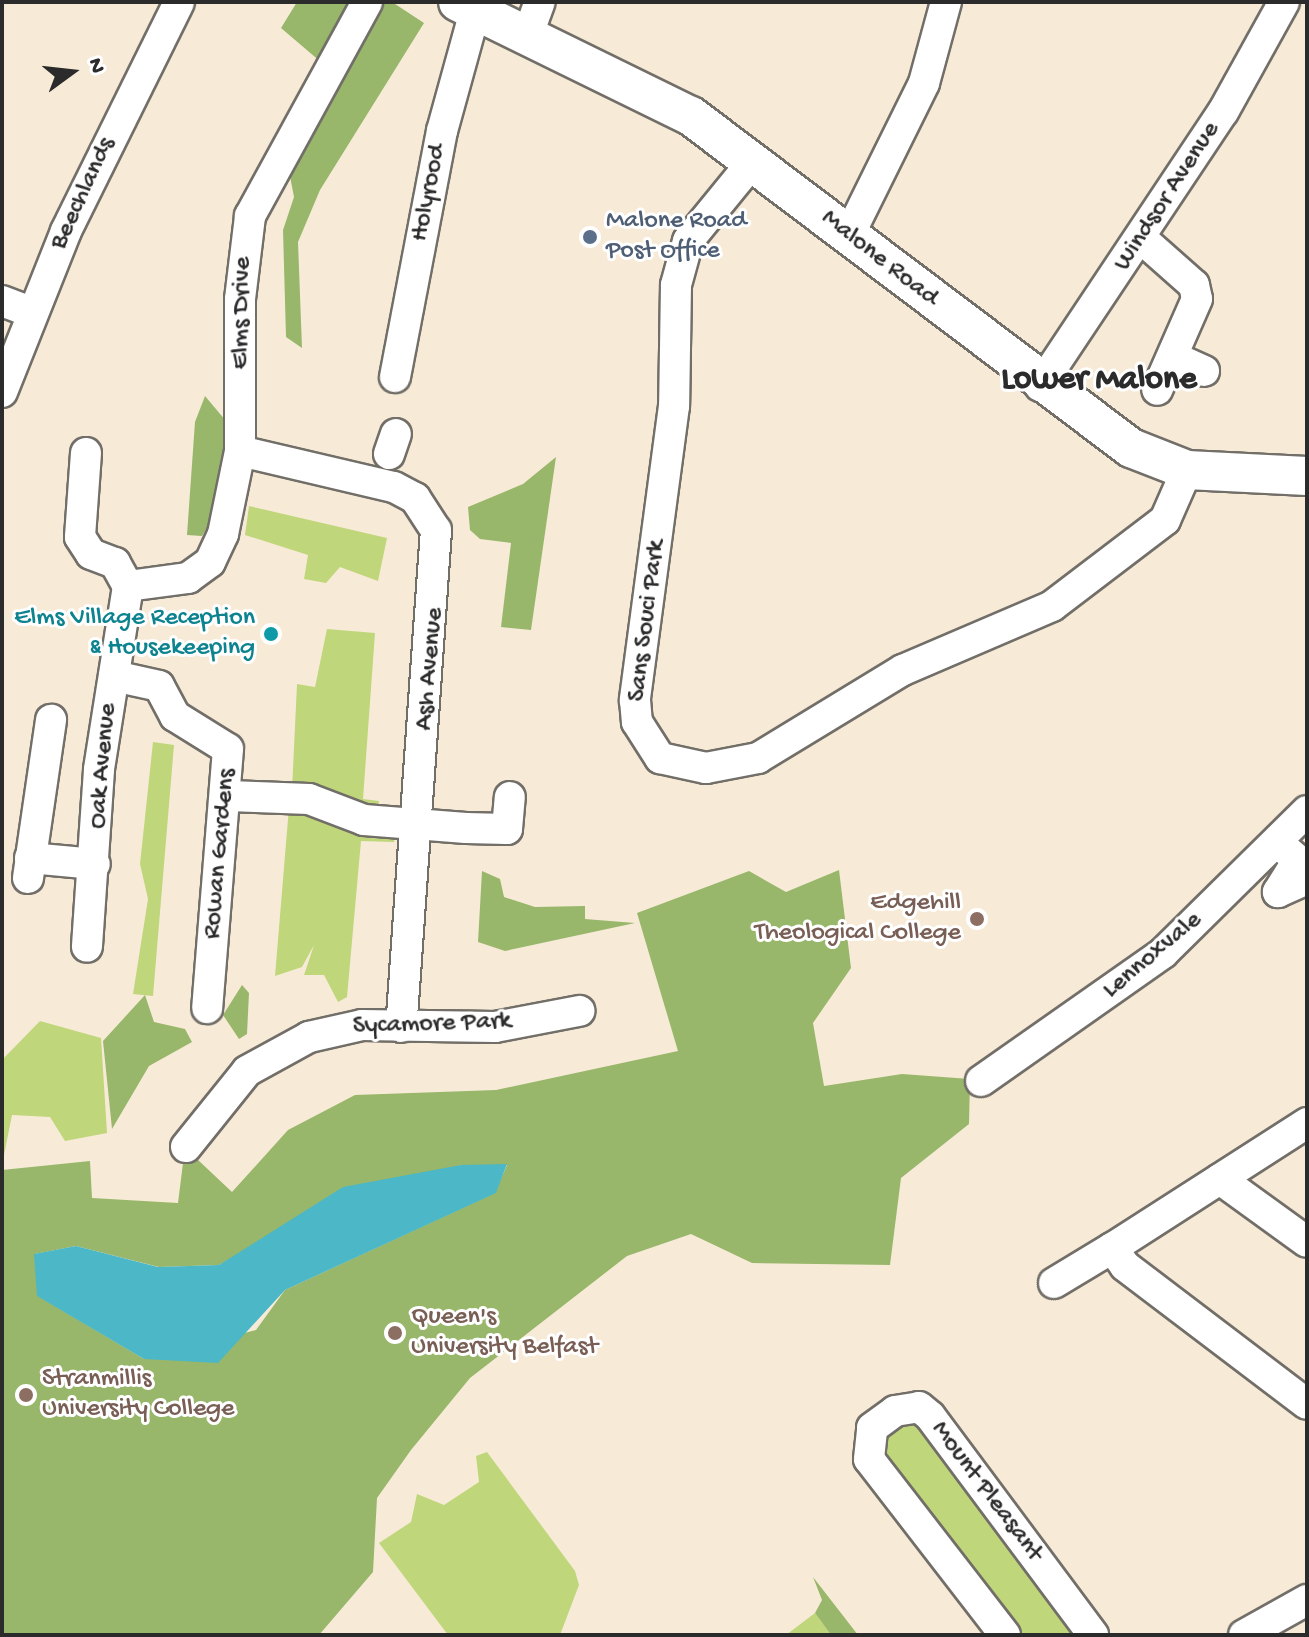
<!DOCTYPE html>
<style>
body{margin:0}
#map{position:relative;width:1309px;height:1637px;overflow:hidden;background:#f7ebd8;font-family:"Gochi Hand",sans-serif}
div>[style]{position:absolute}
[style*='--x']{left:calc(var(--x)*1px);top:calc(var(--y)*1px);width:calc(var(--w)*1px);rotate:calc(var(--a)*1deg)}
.green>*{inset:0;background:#c0d67a}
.forest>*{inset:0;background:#98b76a}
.water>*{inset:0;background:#4bb7c7}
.roads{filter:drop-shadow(2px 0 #726e68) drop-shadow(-2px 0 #726e68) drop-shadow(0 2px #726e68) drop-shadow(0 -2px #726e68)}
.minor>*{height:30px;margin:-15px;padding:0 15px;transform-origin:15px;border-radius:15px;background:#fff}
.major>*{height:38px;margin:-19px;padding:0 19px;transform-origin:19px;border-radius:19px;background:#fff}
.dots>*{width:22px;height:22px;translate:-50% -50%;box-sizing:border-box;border:4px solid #fff;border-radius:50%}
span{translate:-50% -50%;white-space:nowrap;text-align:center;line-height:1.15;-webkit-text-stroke:6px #fff;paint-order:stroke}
.street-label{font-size:26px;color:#2b2b2b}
.service-label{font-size:26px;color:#4e5e75}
.left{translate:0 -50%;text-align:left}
.culture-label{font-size:26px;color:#0d838f}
.right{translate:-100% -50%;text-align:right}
.education-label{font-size:26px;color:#785e54}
.district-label{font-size:34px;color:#2b2b2b;font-weight:700}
.frame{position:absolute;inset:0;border:4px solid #2b2b2b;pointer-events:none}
.north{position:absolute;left:32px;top:32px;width:80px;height:80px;-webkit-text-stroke:6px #fff;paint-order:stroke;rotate:75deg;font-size:22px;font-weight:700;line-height:32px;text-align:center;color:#2b2b2b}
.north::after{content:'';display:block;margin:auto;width:28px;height:36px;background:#2b2b2b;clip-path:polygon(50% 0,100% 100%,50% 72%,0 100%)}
</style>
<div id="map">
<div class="green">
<i style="clip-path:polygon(249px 506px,387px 538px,378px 581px,340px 567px,326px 583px,304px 579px,308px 555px,245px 535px)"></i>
<i style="clip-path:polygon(327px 629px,375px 633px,363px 799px,379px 801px,378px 811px,292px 790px,297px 684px,315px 687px)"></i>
<i style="clip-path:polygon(153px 742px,174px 745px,153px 996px,133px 994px,148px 899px,140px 864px)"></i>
<i style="clip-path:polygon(289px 807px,395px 833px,394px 842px,361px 841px,347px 997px,338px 1002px,324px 975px,304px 975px,314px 945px,302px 967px,275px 976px)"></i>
<i style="clip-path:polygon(40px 1021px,101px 1038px,107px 1133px,65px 1141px,50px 1117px,12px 1115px,2px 1165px,2px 1060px)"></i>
<i style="clip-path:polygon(920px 1417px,1087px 1635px,1015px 1635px,878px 1451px,886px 1422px)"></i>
<i style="clip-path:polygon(487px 1452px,575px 1571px,579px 1585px,560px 1635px,448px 1635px,379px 1543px,411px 1522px,417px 1494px,444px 1505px,479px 1482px,476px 1456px)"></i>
<i style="clip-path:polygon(815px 1613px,831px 1635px,786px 1635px)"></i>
</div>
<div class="forest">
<i style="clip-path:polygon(297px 2px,392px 2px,424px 23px,320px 190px,298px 242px,302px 348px,286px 337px,283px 230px,294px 197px,288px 166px,342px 80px,281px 28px)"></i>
<i style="clip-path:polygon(205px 396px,226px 421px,217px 511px,202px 536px,187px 535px,195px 422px)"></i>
<i style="clip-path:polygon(556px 457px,531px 630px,501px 627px,511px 543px,480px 539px,470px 530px,468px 507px,523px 484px)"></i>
<i style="clip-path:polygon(evenodd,839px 870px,851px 968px,813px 1023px,824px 1086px,902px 1074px,970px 1079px,969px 1124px,901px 1178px,890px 1265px,752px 1263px,691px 1234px,627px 1256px,470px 1378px,411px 1450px,377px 1498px,373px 1572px,319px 1635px,2px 1635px,2px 1170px,90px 1161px,92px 1198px,178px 1203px,183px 1163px,197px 1159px,232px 1192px,288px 1130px,355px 1095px,496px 1090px,678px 1051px,637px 913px,749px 871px,786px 892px,839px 870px,461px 1165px,507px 1165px,495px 1193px,285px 1290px,256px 1330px,144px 1359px,38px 1296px,35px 1254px,76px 1246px,159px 1267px,219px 1265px,264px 1240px,461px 1165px)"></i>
<i style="clip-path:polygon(482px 871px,500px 879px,504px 897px,535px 907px,585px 906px,585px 919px,635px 923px,505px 951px,478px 942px)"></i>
<i style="clip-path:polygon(242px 985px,249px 993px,247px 1034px,239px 1039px,223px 1015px)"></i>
<i style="clip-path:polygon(145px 995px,154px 1022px,185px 1029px,192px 1042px,149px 1066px,112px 1129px,103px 1041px)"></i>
<i style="clip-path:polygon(813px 1577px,858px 1635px,831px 1635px,815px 1613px,822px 1600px)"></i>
</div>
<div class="water">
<i style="clip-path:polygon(507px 1164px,496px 1193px,285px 1290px,218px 1363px,144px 1359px,37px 1296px,34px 1254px,76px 1246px,158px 1267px,219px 1265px,343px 1187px,461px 1165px)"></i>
</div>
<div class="roads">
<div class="minor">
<i style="--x:527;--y:37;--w:37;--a:-70"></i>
<i style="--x:754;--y:160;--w:104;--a:129.2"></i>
<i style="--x:688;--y:241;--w:46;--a:105.3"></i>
<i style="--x:676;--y:285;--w:121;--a:90.9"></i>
<i style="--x:674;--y:406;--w:297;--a:97.6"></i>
<i style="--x:635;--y:700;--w:22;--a:85"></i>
<i style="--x:637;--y:722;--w:43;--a:57.4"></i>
<i style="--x:660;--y:758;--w:47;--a:12.3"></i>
<i style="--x:706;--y:768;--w:53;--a:-10.9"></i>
<i style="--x:758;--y:758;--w:170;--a:-31.3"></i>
<i style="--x:903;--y:670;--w:162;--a:-23.2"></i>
<i style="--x:1052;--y:606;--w:142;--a:-37.3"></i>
<i style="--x:1165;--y:520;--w:55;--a:-66.3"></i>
<i style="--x:849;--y:235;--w:169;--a:-63.7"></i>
<i style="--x:924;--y:83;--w:84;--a:-74.8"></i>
<i style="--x:1142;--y:239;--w:69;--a:41.5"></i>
<i style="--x:1194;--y:285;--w:14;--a:78"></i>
<i style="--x:1197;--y:299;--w:99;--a:113.7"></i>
<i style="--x:2;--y:301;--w:30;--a:21"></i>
<i style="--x:1173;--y:357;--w:34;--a:24"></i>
<i style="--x:395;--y:377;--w:250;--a:-79.2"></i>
<i style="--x:442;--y:131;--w:124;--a:-74.6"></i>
<i style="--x:1040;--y:386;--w:329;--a:-56.3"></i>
<i style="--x:1223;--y:112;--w:126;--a:-61"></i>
<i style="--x:2;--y:392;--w:173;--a:-68.3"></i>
<i style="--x:66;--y:231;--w:255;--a:-63.7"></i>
<i style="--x:240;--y:451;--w:158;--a:13.2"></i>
<i style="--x:394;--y:487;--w:24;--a:28"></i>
<i style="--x:415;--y:498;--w:38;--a:57"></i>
<i style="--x:436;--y:530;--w:498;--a:94"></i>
<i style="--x:86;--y:453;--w:84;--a:94.1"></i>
<i style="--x:80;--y:537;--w:20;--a:57"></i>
<i style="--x:91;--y:554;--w:26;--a:21"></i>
<i style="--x:115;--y:563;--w:26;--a:61"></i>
<i style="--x:128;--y:586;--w:186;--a:99"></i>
<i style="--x:99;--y:770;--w:177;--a:93.9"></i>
<i style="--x:389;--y:454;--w:21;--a:-71"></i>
<i style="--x:128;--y:586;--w:61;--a:-7.6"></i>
<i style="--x:188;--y:578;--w:27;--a:-36"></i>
<i style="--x:210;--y:562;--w:31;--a:-65"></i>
<i style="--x:223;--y:534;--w:85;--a:-78.4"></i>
<i style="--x:240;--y:451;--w:152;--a:-90"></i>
<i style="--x:240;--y:299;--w:84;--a:-83.1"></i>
<i style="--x:250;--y:216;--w:244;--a:-61.3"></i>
<i style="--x:114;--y:676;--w:46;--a:12.5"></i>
<i style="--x:159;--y:686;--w:34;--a:62"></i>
<i style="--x:175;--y:716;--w:62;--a:31.9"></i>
<i style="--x:228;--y:749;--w:260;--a:94.6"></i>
<i style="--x:229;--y:796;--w:80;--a:2.1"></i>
<i style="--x:309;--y:799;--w:59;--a:20.9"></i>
<i style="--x:364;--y:820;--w:102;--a:4.5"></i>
<i style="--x:466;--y:828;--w:41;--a:1.4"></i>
<i style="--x:507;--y:829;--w:32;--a:-85"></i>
<i style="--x:1277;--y:842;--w:28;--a:41"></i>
<i style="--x:1298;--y:860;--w:38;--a:122"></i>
<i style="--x:1278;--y:892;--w:32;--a:-24"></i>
<i style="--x:30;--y:858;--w:65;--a:5.3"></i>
<i style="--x:28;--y:878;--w:160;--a:-81.7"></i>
<i style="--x:981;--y:1081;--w:223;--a:-35.1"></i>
<i style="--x:1163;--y:953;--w:202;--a:-44.6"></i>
<i style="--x:1307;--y:1123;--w:232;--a:147.3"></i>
<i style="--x:1112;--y:1248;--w:22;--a:54"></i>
<i style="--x:1125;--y:1266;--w:228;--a:37.2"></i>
<i style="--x:186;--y:1147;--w:97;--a:-51.2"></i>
<i style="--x:247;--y:1071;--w:71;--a:-28.7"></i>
<i style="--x:309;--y:1037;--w:54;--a:-12.8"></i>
<i style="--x:362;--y:1025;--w:133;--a:0.9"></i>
<i style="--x:495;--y:1027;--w:86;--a:-10.8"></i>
<i style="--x:1220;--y:1179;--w:107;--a:35.9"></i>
<i style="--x:1054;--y:1283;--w:68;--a:-31.1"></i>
<i style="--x:1005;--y:1635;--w:222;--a:-127.7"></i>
<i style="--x:869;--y:1459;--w:31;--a:-84"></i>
<i style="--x:872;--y:1428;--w:29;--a:-36"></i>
<i style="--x:895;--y:1411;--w:24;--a:-9"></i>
<i style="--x:919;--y:1407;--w:14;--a:39"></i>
<i style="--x:930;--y:1416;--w:273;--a:53.3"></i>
<i style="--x:1244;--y:1635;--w:72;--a:-29.1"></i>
</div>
<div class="major">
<i style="--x:458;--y:2;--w:259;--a:26.1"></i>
<i style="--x:691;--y:116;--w:551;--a:37.04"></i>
<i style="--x:1131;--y:448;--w:60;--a:21.4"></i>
<i style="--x:1187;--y:470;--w:120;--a:2.9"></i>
</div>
</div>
<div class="dots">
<i style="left:590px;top:237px;background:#5c6f8a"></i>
<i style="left:271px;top:634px;background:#0f9aa8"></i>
<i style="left:977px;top:919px;background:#8d6e63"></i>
<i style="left:395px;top:1333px;background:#8d6e63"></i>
<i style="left:26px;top:1395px;background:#8d6e63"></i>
</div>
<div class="street-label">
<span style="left:430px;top:193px;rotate:-79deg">Holyrood</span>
<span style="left:84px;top:194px;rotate:-65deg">Beechlands</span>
<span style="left:1168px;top:197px;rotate:-57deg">Windsor Avenue</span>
<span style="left:879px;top:259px;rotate:38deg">Malone Road</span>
<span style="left:243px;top:313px;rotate:-89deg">Elms Drive</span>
<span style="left:648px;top:621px;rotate:-83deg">Sans Souci Park</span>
<span style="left:431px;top:669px;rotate:-85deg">Ash Avenue</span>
<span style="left:104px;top:766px;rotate:-85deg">Oak Avenue</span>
<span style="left:221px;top:854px;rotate:-85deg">Rowan Gardens</span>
<span style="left:1153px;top:956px;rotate:-40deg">Lennoxvale</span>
<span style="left:432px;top:1025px;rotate:-2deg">Sycamore Park</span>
<span style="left:986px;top:1492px;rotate:53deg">Mount Pleasant</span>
</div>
<div class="service-label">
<span class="left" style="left:606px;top:237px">Malone Road<br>Post Office</span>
</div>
<div class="culture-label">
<span class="right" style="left:255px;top:634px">Elms Village Reception<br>&amp; Housekeeping</span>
</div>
<div class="education-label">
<span class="right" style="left:961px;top:919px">Edgehill<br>Theological College</span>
<span class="left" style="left:411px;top:1333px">Queen's<br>University Belfast</span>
<span class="left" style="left:42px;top:1395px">Stranmillis<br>University College</span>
</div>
<div class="district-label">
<span style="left:1099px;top:382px">Lower Malone</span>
</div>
<div class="frame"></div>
<div class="north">N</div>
</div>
